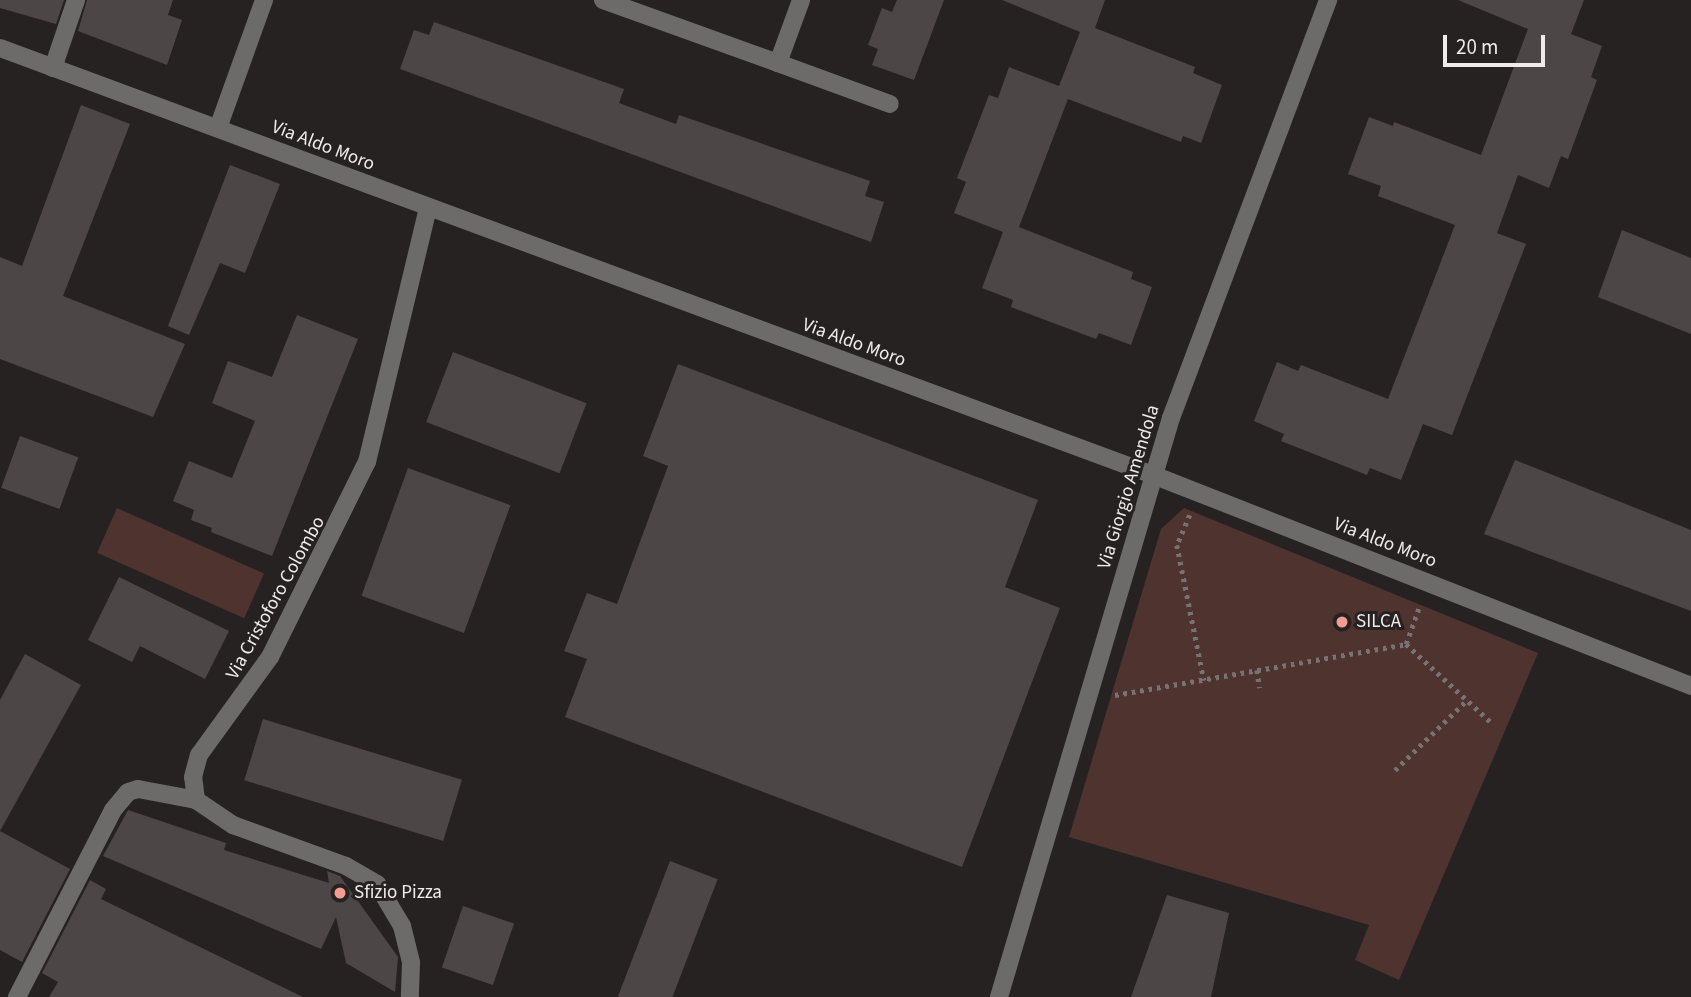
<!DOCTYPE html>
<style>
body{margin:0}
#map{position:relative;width:1691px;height:997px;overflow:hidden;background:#272222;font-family:"Source Sans 3",sans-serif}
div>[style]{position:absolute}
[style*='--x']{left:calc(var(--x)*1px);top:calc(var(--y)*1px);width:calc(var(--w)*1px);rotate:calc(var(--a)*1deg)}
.green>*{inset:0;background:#4f332f;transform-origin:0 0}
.building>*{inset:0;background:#4c4746;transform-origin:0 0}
.path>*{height:4.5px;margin-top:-2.25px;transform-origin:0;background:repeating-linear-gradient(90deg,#777372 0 3.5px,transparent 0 8.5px)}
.minor>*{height:18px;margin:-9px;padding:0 9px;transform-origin:9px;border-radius:9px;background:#6d6a6a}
.dots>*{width:19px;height:19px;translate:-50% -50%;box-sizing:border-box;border:4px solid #272222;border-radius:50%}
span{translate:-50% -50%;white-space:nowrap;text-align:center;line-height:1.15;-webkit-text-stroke:6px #272222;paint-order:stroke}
.street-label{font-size:19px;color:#eeebea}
.poi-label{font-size:19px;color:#eeebea}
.left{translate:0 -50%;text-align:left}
.scale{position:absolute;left:1443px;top:35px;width:102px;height:32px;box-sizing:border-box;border:4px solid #eeebea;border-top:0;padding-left:9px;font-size:21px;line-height:24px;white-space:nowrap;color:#eeebea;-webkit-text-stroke:5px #272222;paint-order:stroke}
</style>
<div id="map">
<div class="green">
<i style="left:117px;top:508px;width:161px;height:49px;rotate:24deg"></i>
<i style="clip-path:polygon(1184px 508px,1538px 653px,1399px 980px,1355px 960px,1369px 925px,1069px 837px,1161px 529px)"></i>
</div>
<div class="building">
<i style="clip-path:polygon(0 0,64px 0,56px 24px,0 8px)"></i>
<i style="clip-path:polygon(87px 0,173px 0,168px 15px,182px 20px,167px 65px,78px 31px)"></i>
<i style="clip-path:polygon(897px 0,944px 0,914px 80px,872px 65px,878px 49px,868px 45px,882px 8px,892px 12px)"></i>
<i style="clip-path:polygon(1002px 0,1105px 0,1095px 28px,1195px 67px,1193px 73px,1222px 85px,1201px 143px,1183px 136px,1181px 142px,1068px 99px,1019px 227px,1133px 272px,1131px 279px,1152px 287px,1131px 345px,1099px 333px,1096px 339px,1011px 307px,1013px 300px,982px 288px,1003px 232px,954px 213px,966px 182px,957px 178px,989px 95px,998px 98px,1009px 67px,1059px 86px,1080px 32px)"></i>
<i style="clip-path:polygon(1458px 0,1584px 0,1571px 34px,1602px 46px,1591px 77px,1597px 80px,1568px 159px,1561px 156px,1549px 188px,1518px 175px,1497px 233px,1526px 244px,1452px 435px,1423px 424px,1401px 480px,1370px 468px,1367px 475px,1281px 441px,1284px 434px,1254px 421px,1277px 362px,1298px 371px,1301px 365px,1388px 399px,1455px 225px,1378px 196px,1381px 186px,1348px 174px,1369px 117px,1393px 126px,1394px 122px,1481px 155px,1528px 29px)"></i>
<i style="clip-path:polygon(434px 22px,624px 89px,619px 103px,676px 124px,679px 115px,870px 181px,865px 196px,884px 202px,871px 242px,400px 69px,414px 30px,429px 35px)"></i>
<i style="clip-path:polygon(81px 105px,130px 124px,63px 296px,185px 344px,153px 417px,0 359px,0 257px,22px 266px)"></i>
<i style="clip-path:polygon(230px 165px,280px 184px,245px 273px,220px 263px,189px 335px,168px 326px)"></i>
<i style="clip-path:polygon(1622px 230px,1691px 258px,1691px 334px,1598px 297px)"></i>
<i style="clip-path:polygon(297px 315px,358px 339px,272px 556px,211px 532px,212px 528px,191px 520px,194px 510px,173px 501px,189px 461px,232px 478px,255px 421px,212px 403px,228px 361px,272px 377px)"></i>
<i style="left:453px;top:352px;width:143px;height:75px;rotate:21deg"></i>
<i style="clip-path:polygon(678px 364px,1038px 500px,1005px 587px,1060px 608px,962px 867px,565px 717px,587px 659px,564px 651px,587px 593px,617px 604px,668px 466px,643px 456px)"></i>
<i style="left:20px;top:436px;width:62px;height:55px;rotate:20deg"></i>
<i style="clip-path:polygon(1515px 460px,1691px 530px,1691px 611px,1484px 534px)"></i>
<i style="left:408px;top:468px;width:109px;height:136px;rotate:20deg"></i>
<i style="clip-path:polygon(119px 577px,229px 631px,205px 679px,140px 646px,132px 662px,88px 640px)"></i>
<i style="clip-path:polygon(25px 654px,81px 685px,0 831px,70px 869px,22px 962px,0 950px,0 700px)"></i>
<i style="left:263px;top:719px;width:208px;height:64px;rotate:17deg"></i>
<i style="clip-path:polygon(128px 810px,226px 843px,224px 850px,329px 883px,327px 871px,340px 876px,398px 957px,395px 992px,346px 963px,336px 917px,321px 949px,103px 856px)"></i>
<i style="left:670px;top:861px;width:51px;height:145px;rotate:21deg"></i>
<i style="clip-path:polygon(90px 880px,106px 889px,101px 899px,303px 997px,49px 997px,58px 982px,42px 973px)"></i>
<i style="clip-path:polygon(1167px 895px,1229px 913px,1211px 997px,1131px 997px)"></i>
<i style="left:463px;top:906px;width:54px;height:65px;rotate:19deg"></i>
</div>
<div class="path">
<i style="--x:1190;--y:515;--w:33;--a:113"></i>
<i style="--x:1177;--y:545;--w:138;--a:78.7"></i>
<i style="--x:1406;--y:644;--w:41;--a:-70.3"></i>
<i style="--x:1257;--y:670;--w:18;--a:81"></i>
<i style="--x:1115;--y:695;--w:295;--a:-9.9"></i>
<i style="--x:1406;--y:644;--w:118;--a:42.6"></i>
<i style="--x:1395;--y:770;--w:100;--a:-44.2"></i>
</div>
<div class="minor">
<i style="--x:603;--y:0;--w:186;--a:19.8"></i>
<i style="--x:778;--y:63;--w:67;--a:-69.9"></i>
<i style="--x:0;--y:48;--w:1230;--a:20.32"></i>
<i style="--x:1153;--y:475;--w:578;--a:21.41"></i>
<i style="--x:778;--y:63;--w:119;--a:20.1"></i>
<i style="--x:53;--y:68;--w:72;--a:-71.3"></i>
<i style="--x:218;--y:128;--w:136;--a:-70.2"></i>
<i style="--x:196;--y:800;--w:23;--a:-97"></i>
<i style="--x:193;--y:777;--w:23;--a:-75"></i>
<i style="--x:199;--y:755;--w:121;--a:-54.1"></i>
<i style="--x:270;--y:657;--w:218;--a:-63.6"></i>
<i style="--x:367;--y:462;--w:261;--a:-76.5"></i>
<i style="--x:17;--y:997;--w:210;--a:-62.8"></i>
<i style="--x:113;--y:810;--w:23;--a:-50"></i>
<i style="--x:128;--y:792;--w:10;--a:-17"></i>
<i style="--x:138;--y:789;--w:59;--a:10.7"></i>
<i style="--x:196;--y:800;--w:45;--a:34"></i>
<i style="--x:233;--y:825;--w:120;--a:19.9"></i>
<i style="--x:346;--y:866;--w:36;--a:30"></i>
<i style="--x:377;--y:884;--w:49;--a:59.2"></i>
<i style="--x:402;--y:926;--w:38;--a:76"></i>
<i style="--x:411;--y:963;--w:34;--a:92"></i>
<i style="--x:999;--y:997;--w:604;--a:-73.46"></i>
<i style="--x:1171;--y:418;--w:447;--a:-69.4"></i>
</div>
<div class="dots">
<i style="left:1342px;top:622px;background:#f59c92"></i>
<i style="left:340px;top:893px;background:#f59c92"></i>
</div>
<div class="street-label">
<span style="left:323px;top:146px;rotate:21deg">Via Aldo Moro</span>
<span style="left:854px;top:343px;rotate:20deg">Via Aldo Moro</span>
<span style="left:1129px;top:487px;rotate:-73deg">Via Giorgio Amendola</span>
<span style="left:1385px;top:543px;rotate:21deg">Via Aldo Moro</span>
<span style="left:276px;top:598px;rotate:-61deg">Via Cristoforo Colombo</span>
</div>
<div class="poi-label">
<span class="left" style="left:1356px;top:622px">SILCA</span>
<span class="left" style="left:354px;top:893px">Sfizio Pizza</span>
</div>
<div class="scale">20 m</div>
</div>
